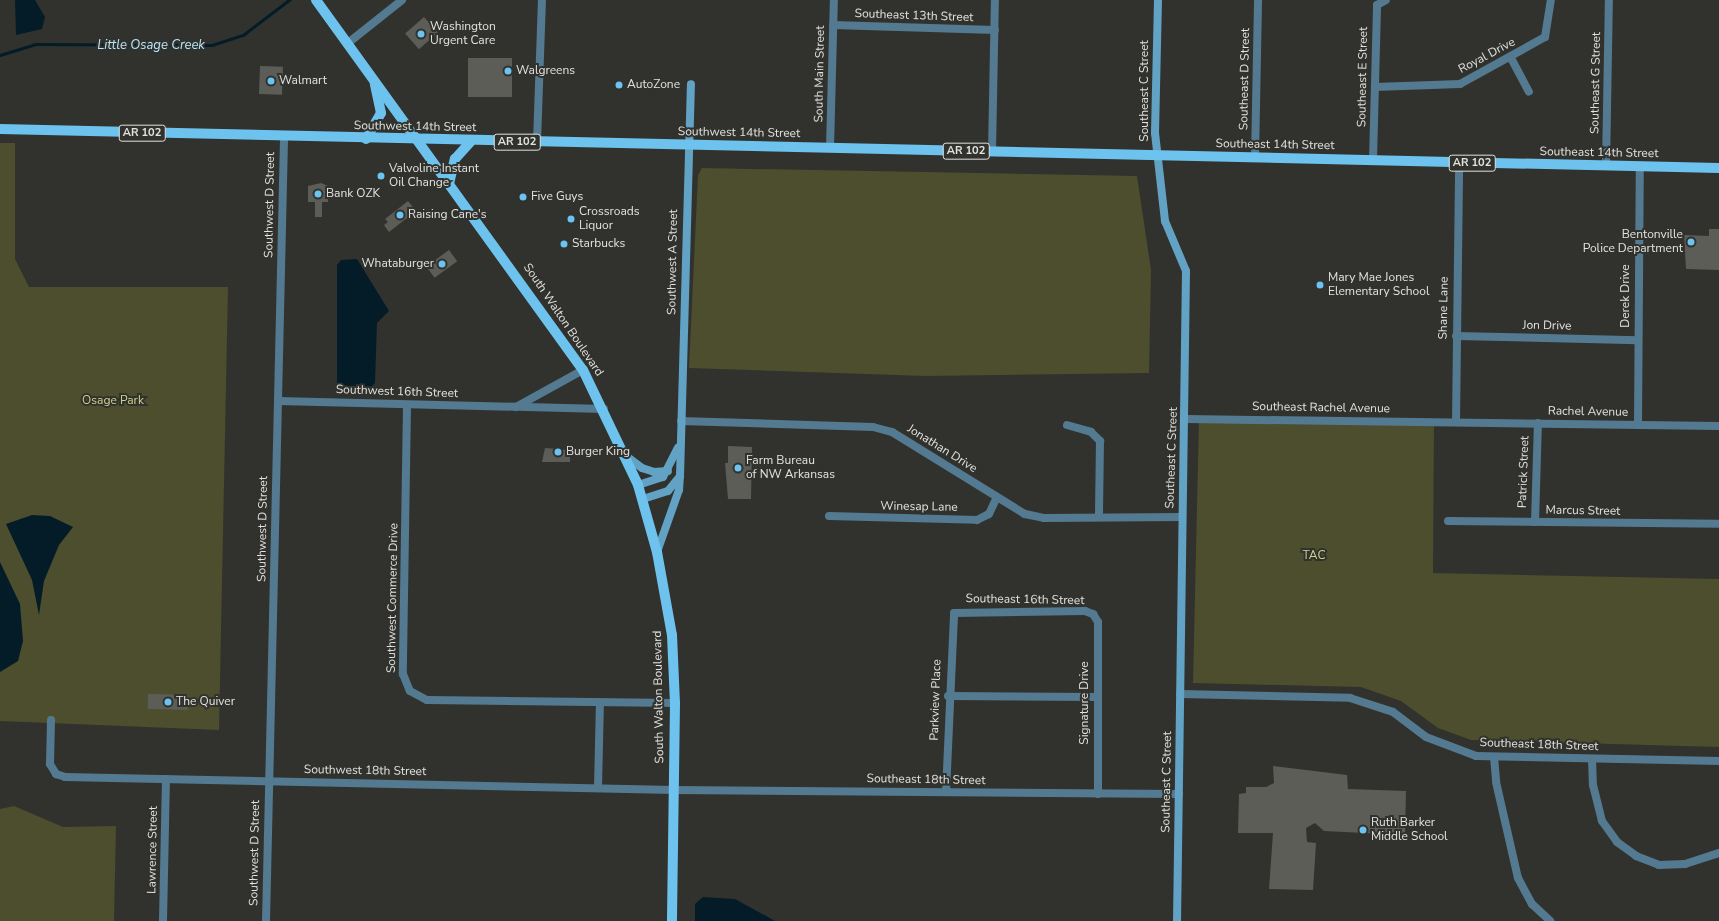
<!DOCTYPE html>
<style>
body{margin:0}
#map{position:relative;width:1719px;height:921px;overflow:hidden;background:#31322d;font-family:"Nunito Sans",sans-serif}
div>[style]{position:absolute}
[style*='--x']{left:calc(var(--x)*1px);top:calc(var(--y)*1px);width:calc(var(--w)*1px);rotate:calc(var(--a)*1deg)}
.green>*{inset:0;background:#4c4e2e}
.water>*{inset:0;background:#041c28}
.stream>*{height:2.5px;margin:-1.25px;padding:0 1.25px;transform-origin:1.25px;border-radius:1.25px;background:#041c28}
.building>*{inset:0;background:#5d5d58;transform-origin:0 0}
.street>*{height:8px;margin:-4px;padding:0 4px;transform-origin:4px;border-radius:4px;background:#537a90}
.secondary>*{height:8px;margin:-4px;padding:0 4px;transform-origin:4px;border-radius:4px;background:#62a3c5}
.primary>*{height:10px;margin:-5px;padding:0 5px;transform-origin:5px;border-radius:5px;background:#6dc2ee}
.dots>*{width:11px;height:11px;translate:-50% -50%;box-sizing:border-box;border:2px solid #31322d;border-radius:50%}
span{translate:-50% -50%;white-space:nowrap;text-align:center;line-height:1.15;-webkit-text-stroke:4px #31322d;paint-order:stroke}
.shield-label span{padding:1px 3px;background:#31322d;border:1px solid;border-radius:3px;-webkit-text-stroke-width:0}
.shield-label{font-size:11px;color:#e2e2df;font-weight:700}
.street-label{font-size:12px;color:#e2e2df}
.poi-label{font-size:12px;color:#e2e2df}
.left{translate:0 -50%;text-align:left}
.right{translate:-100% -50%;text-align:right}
.park-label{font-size:12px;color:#ced38b}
.water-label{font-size:13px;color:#b9e4fc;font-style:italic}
</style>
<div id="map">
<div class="green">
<i style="clip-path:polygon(0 143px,15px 143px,15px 259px,29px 287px,228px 287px,219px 730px,0 721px)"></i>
<i style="clip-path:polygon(702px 168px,1137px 176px,1151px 270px,1149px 373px,926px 376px,689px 368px,698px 175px)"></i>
<i style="clip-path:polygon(1199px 419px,1434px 421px,1433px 573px,1719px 579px,1719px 747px,1471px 740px,1438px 728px,1401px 701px,1361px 687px,1193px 683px)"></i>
<i style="clip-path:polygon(14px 806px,63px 827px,116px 826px,114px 921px,0 921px,0 809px)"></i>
</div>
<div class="water">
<i style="clip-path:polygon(15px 0,35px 0,45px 17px,42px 29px,16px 35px)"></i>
<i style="clip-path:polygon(357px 259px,389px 311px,377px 323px,375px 383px,370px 388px,337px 385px,337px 265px,341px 260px)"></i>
<i style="clip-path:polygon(32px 515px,50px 516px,73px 527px,59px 545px,44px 581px,39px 615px,32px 580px,6px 524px)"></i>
<i style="clip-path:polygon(0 562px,20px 604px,23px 641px,18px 661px,0 672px)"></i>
<i style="clip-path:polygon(703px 897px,735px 899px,775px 921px,695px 921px,695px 904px)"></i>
</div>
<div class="stream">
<i style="--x:0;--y:55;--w:37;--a:-17"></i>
<i style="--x:35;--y:44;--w:177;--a:0.3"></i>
<i style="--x:212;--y:45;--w:33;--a:-18"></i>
<i style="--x:243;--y:35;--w:58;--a:-37.3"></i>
</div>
<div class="building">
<i style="left:424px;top:17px;width:21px;height:25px;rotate:49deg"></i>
<i style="left:468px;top:58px;width:44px;height:39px"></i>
<i style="left:260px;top:66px;width:23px;height:28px;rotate:2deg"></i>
<i style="clip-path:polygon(321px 183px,328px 186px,328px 202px,322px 202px,322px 217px,315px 217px,315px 202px,308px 202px,308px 186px)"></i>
<i style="clip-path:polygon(408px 201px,416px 211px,389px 232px,384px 225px,388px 222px,385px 219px)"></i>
<i style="clip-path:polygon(1709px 229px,1719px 229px,1719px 270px,1686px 269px,1684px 235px,1709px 236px)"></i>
<i style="left:449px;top:250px;width:14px;height:28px;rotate:54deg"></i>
<i style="clip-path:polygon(728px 446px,752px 447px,751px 499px,728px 499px,725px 463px,728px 463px)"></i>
<i style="clip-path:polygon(545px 448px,570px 450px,570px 462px,542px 462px)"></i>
<i style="left:148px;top:694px;width:40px;height:15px;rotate:1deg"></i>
<i style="clip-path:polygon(1273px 766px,1347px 775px,1348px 789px,1406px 791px,1405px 835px,1324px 831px,1315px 823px,1306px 828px,1307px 842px,1316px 843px,1313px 890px,1269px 889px,1273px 833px,1238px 833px,1239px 794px,1246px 793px,1246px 787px,1266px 787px,1274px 783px)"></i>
</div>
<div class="street">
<i style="--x:833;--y:25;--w:162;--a:1.8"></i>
<i style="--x:348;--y:43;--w:69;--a:-38.5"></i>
<i style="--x:1511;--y:58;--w:38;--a:62"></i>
<i style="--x:1375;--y:87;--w:85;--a:-2"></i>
<i style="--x:1460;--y:84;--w:97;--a:-28.9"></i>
<i style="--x:1545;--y:37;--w:37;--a:-81"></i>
<i style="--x:537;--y:142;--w:142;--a:-88"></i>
<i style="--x:830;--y:148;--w:148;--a:-88.5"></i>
<i style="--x:992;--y:152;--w:152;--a:-88.9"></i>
<i style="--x:1255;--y:158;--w:158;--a:-88.9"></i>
<i style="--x:1373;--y:160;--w:155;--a:-88.5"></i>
<i style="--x:1377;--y:5;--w:10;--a:-29"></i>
<i style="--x:1606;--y:166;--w:166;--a:-89"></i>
<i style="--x:1456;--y:336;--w:182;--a:1.3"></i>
<i style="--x:278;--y:401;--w:326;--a:1.4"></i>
<i style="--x:407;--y:405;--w:269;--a:90.9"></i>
<i style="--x:403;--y:674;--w:18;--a:68"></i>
<i style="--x:410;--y:691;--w:19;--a:28"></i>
<i style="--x:427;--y:700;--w:248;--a:0.7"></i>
<i style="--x:516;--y:407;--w:77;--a:-28.9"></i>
<i style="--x:1186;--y:419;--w:533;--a:0.75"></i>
<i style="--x:681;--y:421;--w:192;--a:1.8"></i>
<i style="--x:873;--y:427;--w:20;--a:15"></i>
<i style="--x:892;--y:432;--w:156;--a:31.7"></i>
<i style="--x:1025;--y:514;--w:19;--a:12"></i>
<i style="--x:1044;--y:518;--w:138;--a:-0.4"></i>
<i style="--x:1456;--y:422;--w:259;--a:-89.3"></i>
<i style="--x:1067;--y:425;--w:25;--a:16"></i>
<i style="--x:1091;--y:432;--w:13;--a:45"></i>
<i style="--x:1100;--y:441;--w:75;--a:90.8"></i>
<i style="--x:1638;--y:425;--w:258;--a:-89.6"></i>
<i style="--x:829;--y:516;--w:148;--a:1.5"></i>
<i style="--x:977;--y:520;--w:13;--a:-27"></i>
<i style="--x:989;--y:514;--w:19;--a:-65"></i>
<i style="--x:1448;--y:521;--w:271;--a:0.6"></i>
<i style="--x:1535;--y:522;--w:99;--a:-88.3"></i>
<i style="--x:1180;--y:694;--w:170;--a:1.3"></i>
<i style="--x:1350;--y:698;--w:45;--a:18"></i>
<i style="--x:1393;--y:712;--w:41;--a:37.1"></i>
<i style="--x:1426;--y:737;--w:53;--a:20.8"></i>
<i style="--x:1476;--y:756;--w:243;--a:1.2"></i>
<i style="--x:948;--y:696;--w:148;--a:0.4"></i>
<i style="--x:51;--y:720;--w:44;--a:91.3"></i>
<i style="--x:50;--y:764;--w:12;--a:59"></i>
<i style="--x:56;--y:774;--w:9;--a:18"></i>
<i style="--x:65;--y:777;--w:609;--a:1.22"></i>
<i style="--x:674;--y:790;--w:505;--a:0.45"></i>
<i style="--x:1494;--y:757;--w:25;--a:85"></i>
<i style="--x:1496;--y:782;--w:98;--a:77.1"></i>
<i style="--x:1518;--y:878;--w:30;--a:62"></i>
<i style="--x:1532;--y:904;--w:25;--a:43"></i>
<i style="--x:1592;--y:759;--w:26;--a:88"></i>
<i style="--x:1593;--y:785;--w:37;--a:76"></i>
<i style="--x:1602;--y:821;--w:26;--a:54"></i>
<i style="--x:1617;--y:842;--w:24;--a:36"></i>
<i style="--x:1636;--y:856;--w:25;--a:21"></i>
<i style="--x:1659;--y:865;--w:26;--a:-2"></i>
<i style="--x:1685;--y:864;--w:36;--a:-18"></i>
<i style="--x:598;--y:788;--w:85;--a:-88.7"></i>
<i style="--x:946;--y:792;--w:179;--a:-87.4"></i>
<i style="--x:954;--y:613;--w:131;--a:-0.9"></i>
<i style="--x:1085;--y:611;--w:9;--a:21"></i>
<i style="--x:1093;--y:614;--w:9;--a:58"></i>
<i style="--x:1098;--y:622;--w:172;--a:90"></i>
<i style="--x:163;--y:921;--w:142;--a:-88.8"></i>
<i style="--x:266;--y:921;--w:784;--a:-88.68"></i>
</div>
<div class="secondary">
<i style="--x:1158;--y:0;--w:133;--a:91.3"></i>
<i style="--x:1155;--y:133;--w:89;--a:83.5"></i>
<i style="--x:1165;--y:221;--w:54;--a:67.2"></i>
<i style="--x:1186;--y:271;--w:650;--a:90.79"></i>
<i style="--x:626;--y:456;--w:20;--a:37"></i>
<i style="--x:642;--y:468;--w:13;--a:18"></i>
<i style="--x:654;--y:472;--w:14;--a:-4"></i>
<i style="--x:638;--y:485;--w:26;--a:-18"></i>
<i style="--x:663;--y:477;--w:33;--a:-63"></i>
<i style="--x:643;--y:499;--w:26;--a:-18"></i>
<i style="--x:668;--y:491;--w:19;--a:-51"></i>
<i style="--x:680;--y:476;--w:392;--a:-88.4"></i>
<i style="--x:657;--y:552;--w:66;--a:-70.5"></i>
<i style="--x:679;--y:490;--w:13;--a:-86"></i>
</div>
<div class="primary">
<i style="--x:316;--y:0;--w:456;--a:54.2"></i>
<i style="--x:583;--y:370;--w:127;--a:64.4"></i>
<i style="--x:638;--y:485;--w:70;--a:74.2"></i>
<i style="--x:657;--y:552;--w:84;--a:79.8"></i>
<i style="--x:672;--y:635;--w:68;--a:87.5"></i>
<i style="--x:675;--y:703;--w:218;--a:90.8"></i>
<i style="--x:0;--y:129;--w:1719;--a:1.3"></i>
<i style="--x:366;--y:139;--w:30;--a:-60"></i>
<i style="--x:381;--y:113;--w:30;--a:-102"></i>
<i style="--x:449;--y:184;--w:26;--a:-77"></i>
<i style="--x:455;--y:159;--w:24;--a:-48"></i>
</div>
<div class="dots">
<i style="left:421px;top:34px;background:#6ac3f1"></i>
<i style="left:508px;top:71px;background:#6ac3f1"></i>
<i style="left:271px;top:81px;background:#6ac3f1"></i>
<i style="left:619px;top:85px;background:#6ac3f1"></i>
<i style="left:381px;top:176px;background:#6ac3f1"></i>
<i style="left:318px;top:194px;background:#6ac3f1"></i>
<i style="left:523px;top:197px;background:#6ac3f1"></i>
<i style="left:400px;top:215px;background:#6ac3f1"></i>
<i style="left:571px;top:219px;background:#6ac3f1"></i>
<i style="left:1691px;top:242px;background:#6ac3f1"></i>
<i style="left:564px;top:244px;background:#6ac3f1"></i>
<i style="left:442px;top:264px;background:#6ac3f1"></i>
<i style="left:1320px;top:285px;background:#6ac3f1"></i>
<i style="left:558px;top:452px;background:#6ac3f1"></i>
<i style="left:738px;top:468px;background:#6ac3f1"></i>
<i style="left:168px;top:702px;background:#6ac3f1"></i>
<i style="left:1363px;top:830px;background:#6ac3f1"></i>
</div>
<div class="shield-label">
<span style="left:142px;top:133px">AR 102</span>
<span style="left:517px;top:142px">AR 102</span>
<span style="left:966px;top:151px">AR 102</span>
<span style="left:1472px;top:163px">AR 102</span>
</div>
<div class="street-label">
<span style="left:914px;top:16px;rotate:2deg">Southeast 13th Street</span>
<span style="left:1487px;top:56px;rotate:-28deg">Royal Drive</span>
<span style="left:820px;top:74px;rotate:-89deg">South Main Street</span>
<span style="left:1363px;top:77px;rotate:-89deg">Southeast E Street</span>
<span style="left:1245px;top:79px;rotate:-89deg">Southeast D Street</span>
<span style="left:1596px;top:83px;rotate:-89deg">Southeast G Street</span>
<span style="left:1145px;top:91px;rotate:-90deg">Southeast C Street</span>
<span style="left:415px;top:127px;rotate:1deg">Southwest 14th Street</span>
<span style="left:739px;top:133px;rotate:1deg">Southwest 14th Street</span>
<span style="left:1275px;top:145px;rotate:1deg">Southeast 14th Street</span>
<span style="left:1599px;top:153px;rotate:1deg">Southeast 14th Street</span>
<span style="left:270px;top:205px;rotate:-89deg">Southwest D Street</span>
<span style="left:673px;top:262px;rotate:-89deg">Southwest A Street</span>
<span style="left:1626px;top:296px;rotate:-90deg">Derek Drive</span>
<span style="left:1444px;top:308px;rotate:-89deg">Shane Lane</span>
<span style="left:563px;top:320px;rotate:56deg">South Walton Boulevard</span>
<span style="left:1547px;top:326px;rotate:1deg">Jon Drive</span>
<span style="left:397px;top:392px;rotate:2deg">Southwest 16th Street</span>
<span style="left:1321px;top:408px;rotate:1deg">Southeast Rachel Avenue</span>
<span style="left:1588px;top:412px;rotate:1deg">Rachel Avenue</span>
<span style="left:942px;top:449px;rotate:32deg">Jonathan Drive</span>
<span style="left:1172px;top:458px;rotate:-88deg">Southeast C Street</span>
<span style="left:1524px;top:472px;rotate:-88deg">Patrick Street</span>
<span style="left:919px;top:507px;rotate:1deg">Winesap Lane</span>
<span style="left:1583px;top:511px;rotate:1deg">Marcus Street</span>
<span style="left:263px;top:529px;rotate:-89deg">Southwest D Street</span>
<span style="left:393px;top:598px;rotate:-89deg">Southwest Commerce Drive</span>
<span style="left:1025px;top:600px;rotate:1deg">Southeast 16th Street</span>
<span style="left:659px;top:697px;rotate:-91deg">South Walton Boulevard</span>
<span style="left:936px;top:700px;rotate:-88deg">Parkview Place</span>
<span style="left:1085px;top:703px;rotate:-90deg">Signature Drive</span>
<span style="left:1539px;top:745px;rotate:2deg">Southeast 18th Street</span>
<span style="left:365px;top:771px;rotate:1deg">Southwest 18th Street</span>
<span style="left:926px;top:780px;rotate:1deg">Southeast 18th Street</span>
<span style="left:1167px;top:782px;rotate:-89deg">Southeast C Street</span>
<span style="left:153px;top:850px;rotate:-89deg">Lawrence Street</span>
<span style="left:255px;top:853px;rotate:-89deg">Southwest D Street</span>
</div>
<div class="poi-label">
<span class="left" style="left:430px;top:34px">Washington<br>Urgent Care</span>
<span class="left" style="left:516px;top:71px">Walgreens</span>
<span class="left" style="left:279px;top:81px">Walmart</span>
<span class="left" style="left:627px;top:85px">AutoZone</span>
<span class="left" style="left:389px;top:176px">Valvoline Instant<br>Oil Change</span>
<span class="left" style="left:326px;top:194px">Bank OZK</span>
<span class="left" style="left:531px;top:197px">Five Guys</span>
<span class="left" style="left:579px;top:219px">Crossroads<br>Liquor</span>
<span class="left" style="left:408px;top:215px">Raising Cane's</span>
<span class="right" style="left:1683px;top:242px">Bentonville<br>Police Department</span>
<span class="left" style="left:572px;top:244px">Starbucks</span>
<span class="right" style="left:434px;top:264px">Whataburger</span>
<span class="left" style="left:1328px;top:285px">Mary Mae Jones<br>Elementary School</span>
<span class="left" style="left:566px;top:452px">Burger King</span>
<span class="left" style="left:746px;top:468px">Farm Bureau<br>of NW Arkansas</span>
<span class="left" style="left:176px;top:702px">The Quiver</span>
<span class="left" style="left:1371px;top:830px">Ruth Barker<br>Middle School</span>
</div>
<div class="park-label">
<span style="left:113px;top:401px">Osage Park</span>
<span style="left:1314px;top:556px">TAC</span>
</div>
<div class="water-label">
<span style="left:151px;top:45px">Little Osage Creek</span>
</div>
</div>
